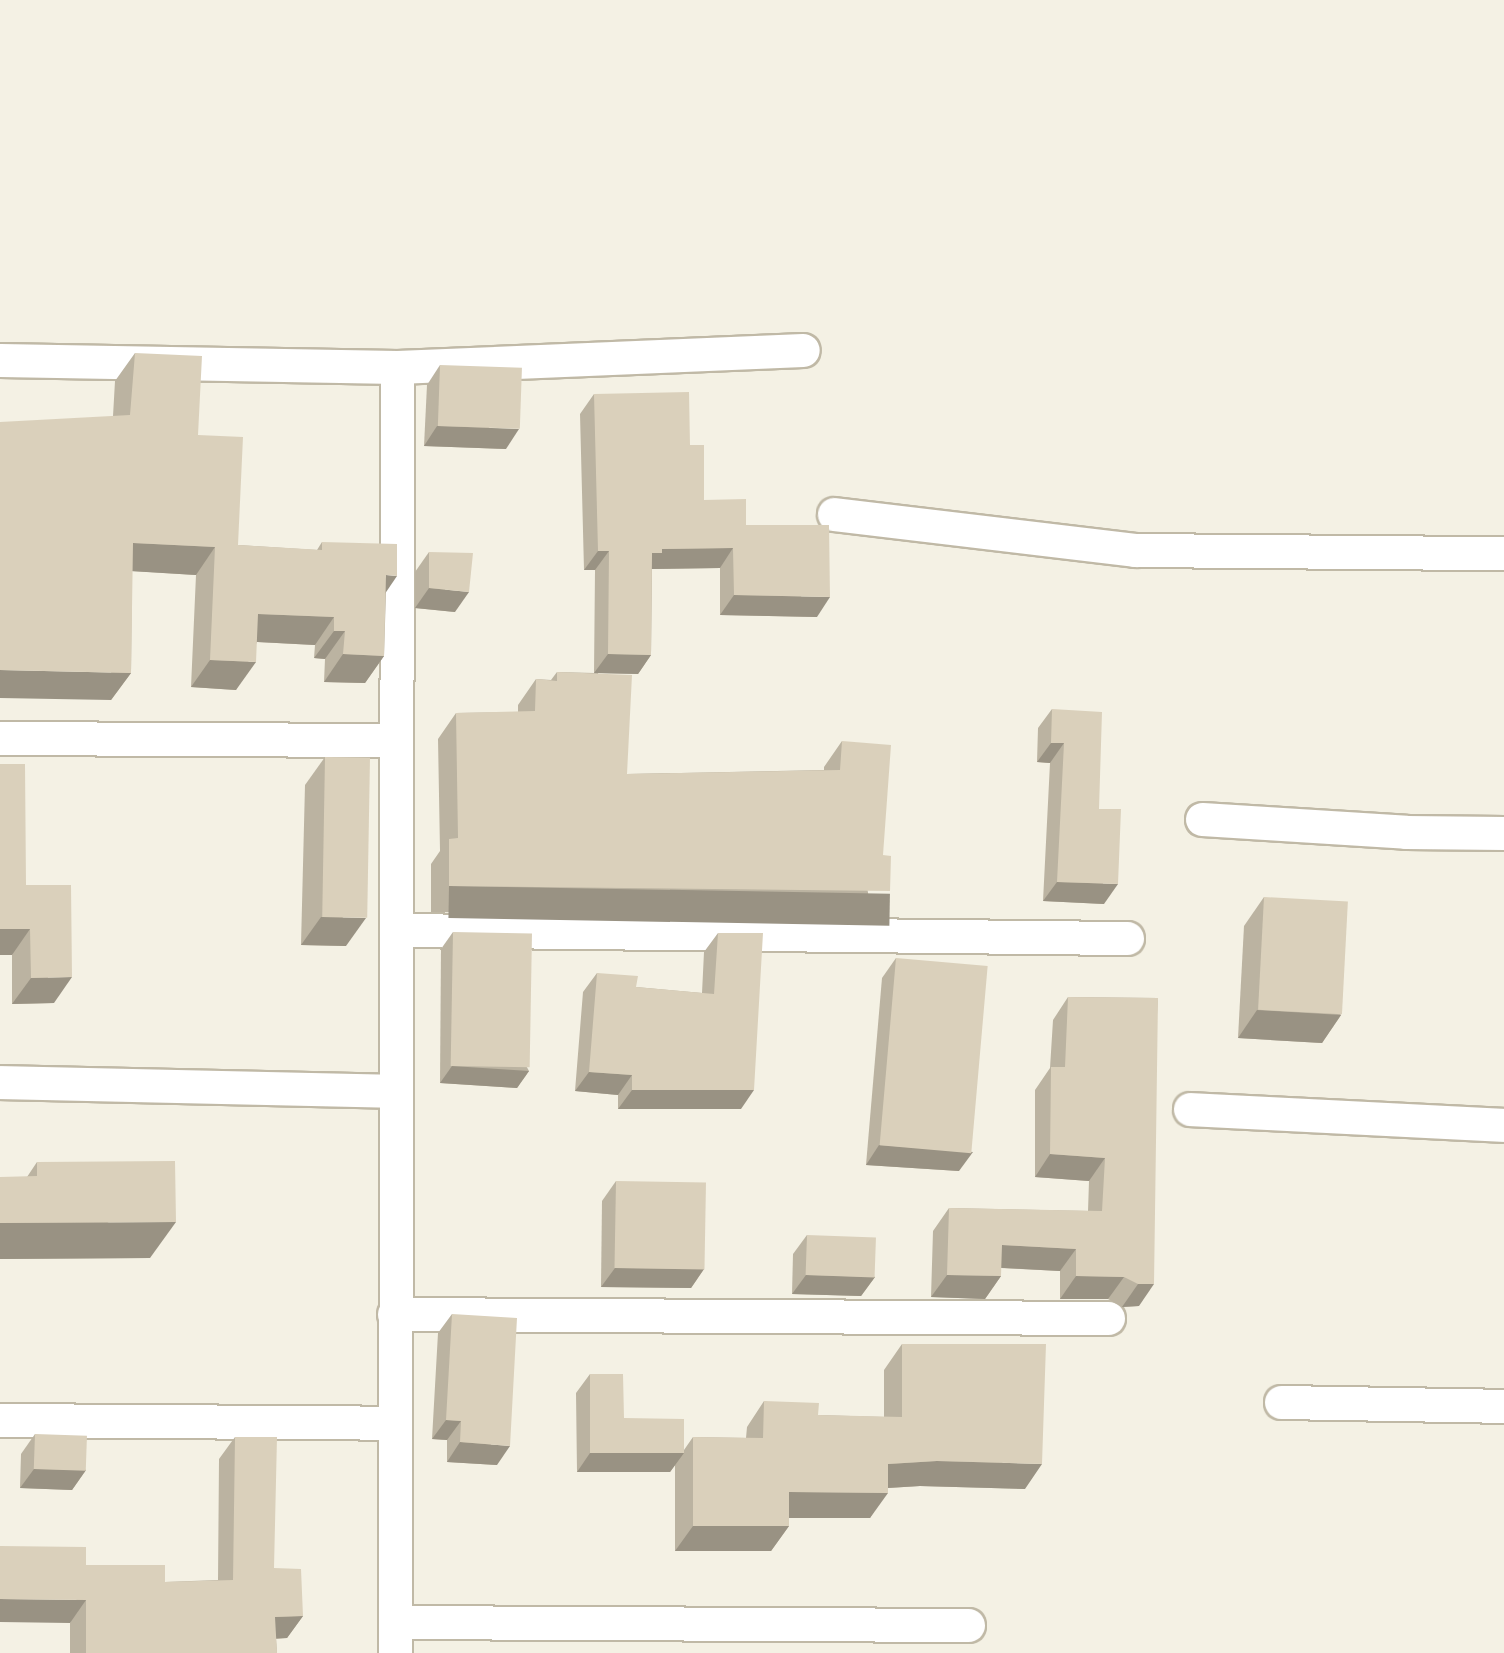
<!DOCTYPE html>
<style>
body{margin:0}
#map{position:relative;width:1504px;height:1653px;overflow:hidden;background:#f4f1e4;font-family:Roboto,sans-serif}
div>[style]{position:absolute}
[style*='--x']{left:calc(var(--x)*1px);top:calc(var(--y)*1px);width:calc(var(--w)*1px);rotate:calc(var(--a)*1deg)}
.roads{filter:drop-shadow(2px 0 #c0b9a6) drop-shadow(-2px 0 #c0b9a6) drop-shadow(0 2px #c0b9a6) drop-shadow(0 -2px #c0b9a6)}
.street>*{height:33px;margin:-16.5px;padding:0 16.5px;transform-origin:16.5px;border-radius:16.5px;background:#fff}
.wall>*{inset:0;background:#bbb3a1}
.shaded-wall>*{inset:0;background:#999283;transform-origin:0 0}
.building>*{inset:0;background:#dad0bb;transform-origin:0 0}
span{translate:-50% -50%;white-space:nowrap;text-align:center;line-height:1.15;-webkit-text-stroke:6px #fff;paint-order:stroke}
</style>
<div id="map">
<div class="roads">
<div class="street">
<i style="--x:0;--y:360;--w:397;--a:1"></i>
<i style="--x:397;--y:367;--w:406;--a:-2.4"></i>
<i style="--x:834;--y:514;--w:303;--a:6.8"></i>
<i style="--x:1135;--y:550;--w:369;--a:0.5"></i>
<i style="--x:0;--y:738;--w:396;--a:0.3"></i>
<i style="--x:1202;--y:819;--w:204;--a:3.6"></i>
<i style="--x:1406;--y:832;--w:98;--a:0.6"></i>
<i style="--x:396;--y:930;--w:731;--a:0.63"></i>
<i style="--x:0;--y:1082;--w:395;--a:1.3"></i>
<i style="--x:1190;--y:1109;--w:314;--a:2.9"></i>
<i style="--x:394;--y:1314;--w:714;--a:0.32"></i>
<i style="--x:1281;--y:1402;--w:223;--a:1"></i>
<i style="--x:0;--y:1420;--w:394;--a:0.4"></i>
<i style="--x:395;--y:1622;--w:573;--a:0.3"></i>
<i style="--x:395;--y:1653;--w:1286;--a:-89.91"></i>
</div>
</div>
<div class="wall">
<i style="clip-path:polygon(135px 353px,198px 435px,238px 545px,317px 550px,322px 542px,386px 592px,384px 656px,365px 683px,324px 682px,325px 659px,314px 658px,315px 645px,257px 642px,236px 690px,191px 687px,196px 575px,132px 571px,131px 673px,111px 700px,113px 416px,115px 381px)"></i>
<i style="clip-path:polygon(440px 365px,506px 449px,424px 446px,427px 385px)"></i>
<i style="clip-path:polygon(594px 394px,690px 445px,704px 500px,746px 525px,817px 617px,720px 615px,720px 568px,652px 569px,651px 655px,638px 674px,598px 673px,627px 774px,824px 770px,824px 767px,842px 741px,872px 916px,431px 912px,431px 864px,440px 851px,438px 739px,456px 713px,518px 712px,518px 705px,536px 679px,551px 680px,557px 672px,594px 673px,595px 570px,584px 570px,580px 414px)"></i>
<i style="clip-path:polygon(429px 552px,455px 612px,415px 608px,415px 572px)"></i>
<i style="clip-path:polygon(1052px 709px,1099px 809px,1104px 904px,1043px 901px,1050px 763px,1037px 762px,1038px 728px)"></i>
<i style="clip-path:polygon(325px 757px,346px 946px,301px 945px,305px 785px)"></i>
<i style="clip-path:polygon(26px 885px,54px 1003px,12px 1004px,12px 955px)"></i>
<i style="clip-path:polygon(1264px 897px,1341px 1015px,1322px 1043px,1238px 1038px,1244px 926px)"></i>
<i style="clip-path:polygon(453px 932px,529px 1071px,517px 1088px,440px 1083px,441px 949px)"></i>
<i style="clip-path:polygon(718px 933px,741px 1109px,618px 1109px,618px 1095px,575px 1091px,583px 992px,597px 973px,636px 987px,702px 993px,704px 952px)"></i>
<i style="clip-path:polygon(896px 958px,959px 1171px,866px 1165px,882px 978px)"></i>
<i style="clip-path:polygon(1068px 997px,1158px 998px,1139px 1306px,1122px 1307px,1108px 1299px,1060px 1299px,1060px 1271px,1001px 1268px,1001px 1276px,985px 1299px,931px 1297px,933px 1231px,949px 1208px,1088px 1211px,1089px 1181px,1035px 1177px,1035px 1090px,1050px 1068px,1053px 1020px)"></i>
<i style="clip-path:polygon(37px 1162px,150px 1258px,0 1259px,0 1177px,27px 1177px)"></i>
<i style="clip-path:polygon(616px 1181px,704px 1269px,691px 1288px,601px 1287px,602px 1201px)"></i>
<i style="clip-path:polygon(807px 1235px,875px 1277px,861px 1296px,792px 1294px,793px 1254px)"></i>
<i style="clip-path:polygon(452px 1314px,497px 1465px,447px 1462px,447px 1440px,432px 1439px,438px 1333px)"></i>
<i style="clip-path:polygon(902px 1344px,1025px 1489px,920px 1486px,888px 1488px,870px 1518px,789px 1518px,789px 1526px,771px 1551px,675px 1551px,675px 1465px,670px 1472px,577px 1472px,576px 1393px,590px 1374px,624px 1418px,684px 1450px,693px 1437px,746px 1438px,747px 1427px,764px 1401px,818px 1415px,884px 1417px,884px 1370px)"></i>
<i style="clip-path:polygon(35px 1434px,86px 1470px,72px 1490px,20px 1488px,21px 1454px)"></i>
<i style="clip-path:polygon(235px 1437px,274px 1568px,303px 1616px,287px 1638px,276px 1639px,277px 1653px,70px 1653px,70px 1623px,86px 1565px,165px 1582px,218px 1580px,219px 1459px)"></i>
</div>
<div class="shaded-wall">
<i style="clip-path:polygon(437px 426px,519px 429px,506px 449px,424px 446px)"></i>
<i style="clip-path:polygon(133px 543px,215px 547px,196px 575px,113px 570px)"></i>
<i style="clip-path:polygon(733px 548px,720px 568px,651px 569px,652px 553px,662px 549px)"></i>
<i style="clip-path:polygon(598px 551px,609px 551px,595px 570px,584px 570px)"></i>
<i style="clip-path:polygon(386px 575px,397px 576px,378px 604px)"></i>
<i style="clip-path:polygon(429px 588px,469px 592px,455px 612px,415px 608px)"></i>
<i style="clip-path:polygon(734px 595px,830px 597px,817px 617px,720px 615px)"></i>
<i style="clip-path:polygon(258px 614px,334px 617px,315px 645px,239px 641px)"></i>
<i style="clip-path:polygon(334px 631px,345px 631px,325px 659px,314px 658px)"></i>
<i style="clip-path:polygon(343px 654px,384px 656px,365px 683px,324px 682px)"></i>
<i style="clip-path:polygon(608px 654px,651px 655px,638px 674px,594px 673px)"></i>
<i style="clip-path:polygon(210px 660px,256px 662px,236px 690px,191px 687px)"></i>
<i style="clip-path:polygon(0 670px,131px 673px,111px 700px,0 698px)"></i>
<i style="clip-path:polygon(1051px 743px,1064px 743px,1050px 763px,1037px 762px)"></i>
<i style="clip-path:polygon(1057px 882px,1118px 884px,1104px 904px,1043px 901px)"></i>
<i style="left:449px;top:886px;width:441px;height:32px;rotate:1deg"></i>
<i style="clip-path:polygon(321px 917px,366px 918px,346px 946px,301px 945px)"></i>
<i style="clip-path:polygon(0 929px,30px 929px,12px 955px,0 955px)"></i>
<i style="clip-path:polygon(72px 977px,54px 1003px,12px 1004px,31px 978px)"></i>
<i style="clip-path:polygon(1257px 1010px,1341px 1015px,1322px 1043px,1238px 1038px)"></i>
<i style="clip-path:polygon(452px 1066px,529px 1071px,517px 1088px,440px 1083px)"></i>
<i style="clip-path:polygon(589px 1072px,632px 1075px,618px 1095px,575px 1091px)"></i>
<i style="clip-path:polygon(632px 1090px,754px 1090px,741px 1109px,618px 1109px)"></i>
<i style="clip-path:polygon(879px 1145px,973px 1152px,959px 1171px,866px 1165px)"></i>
<i style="clip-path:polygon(1050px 1154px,1105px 1158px,1089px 1181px,1035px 1177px)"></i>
<i style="clip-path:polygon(176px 1222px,150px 1258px,0 1259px,0 1223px)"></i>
<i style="clip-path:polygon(1002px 1245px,1076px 1249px,1060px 1271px,986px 1267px)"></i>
<i style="clip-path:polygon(615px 1268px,704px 1269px,691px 1288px,601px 1287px)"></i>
<i style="clip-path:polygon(806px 1275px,875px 1277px,861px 1296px,792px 1294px)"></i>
<i style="clip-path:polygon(947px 1275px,1001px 1276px,985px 1299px,931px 1297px)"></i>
<i style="clip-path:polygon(1076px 1276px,1124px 1277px,1108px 1299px,1060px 1299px)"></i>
<i style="clip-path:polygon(1138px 1284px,1154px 1284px,1139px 1306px,1122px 1307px)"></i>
<i style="clip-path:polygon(446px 1420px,461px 1421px,447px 1440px,432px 1439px)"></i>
<i style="clip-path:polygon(460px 1442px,510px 1446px,497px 1465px,447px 1462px)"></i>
<i style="clip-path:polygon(590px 1453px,684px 1453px,670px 1472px,577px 1472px)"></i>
<i style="clip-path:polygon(937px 1461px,1042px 1464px,1025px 1489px,920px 1486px,871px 1489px,888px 1464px)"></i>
<i style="clip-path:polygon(34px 1469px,86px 1470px,72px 1490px,20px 1488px)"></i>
<i style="clip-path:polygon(789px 1492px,888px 1493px,870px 1518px,771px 1518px)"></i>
<i style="clip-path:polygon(693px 1526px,789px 1526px,771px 1551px,675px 1551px)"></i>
<i style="clip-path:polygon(0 1599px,86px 1600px,70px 1623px,0 1622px)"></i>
<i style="clip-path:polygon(303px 1616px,287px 1638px,260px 1639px,275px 1617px)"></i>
</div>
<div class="building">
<i style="clip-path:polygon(135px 353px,202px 356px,198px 435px,243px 437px,238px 545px,322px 550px,322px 542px,397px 544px,397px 576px,386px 575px,384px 656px,343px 654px,345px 631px,334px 631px,334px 617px,258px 614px,256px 662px,210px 660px,215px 547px,133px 543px,131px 673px,0 670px,0 422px,130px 415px)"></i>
<i style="left:440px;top:365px;width:82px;height:61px;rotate:2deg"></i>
<i style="clip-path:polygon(689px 392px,690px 445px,704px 445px,704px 500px,746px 499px,746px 525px,829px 525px,830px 597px,734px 595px,733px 548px,662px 549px,662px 553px,652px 553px,651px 655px,608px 654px,609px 551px,598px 551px,594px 394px)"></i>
<i style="clip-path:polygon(429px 552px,473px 553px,469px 592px,429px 588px)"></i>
<i style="clip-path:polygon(557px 672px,632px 675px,627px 774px,840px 770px,842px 741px,891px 745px,883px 855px,891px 856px,890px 891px,449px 886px,449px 839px,458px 838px,456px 713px,535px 711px,536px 679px,557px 681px)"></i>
<i style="clip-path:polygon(1052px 709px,1102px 712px,1099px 809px,1121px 809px,1118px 884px,1057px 882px,1064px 743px,1051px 743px)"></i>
<i style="left:325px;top:757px;width:45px;height:160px;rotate:1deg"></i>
<i style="clip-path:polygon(0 764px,25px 764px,26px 885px,71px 885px,72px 977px,31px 978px,30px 929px,0 929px)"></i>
<i style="left:1264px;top:897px;width:84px;height:113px;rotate:3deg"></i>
<i style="left:453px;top:932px;width:79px;height:134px;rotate:1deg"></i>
<i style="clip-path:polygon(718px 933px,763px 933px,754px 1090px,632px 1090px,632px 1075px,589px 1072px,597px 973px,638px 976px,636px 987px,714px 994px)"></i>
<i style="left:896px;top:958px;width:92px;height:188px;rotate:5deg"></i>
<i style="clip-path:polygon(1068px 997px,1158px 998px,1154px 1284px,1138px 1284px,1124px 1277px,1076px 1276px,1076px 1249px,1002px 1245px,1001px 1276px,947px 1275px,949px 1208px,1102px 1211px,1105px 1158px,1050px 1154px,1051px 1067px,1065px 1067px)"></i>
<i style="clip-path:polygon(175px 1161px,176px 1222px,0 1223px,0 1177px,37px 1176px,37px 1162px)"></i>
<i style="left:616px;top:1181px;width:90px;height:87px;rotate:1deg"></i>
<i style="left:807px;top:1235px;width:69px;height:40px;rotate:2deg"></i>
<i style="clip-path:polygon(452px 1314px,517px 1318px,510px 1446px,460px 1442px,461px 1421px,446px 1420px)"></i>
<i style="clip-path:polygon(902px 1344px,1046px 1344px,1042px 1464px,937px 1461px,888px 1464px,888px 1493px,789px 1492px,789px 1526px,693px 1526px,693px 1437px,763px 1438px,764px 1401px,819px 1403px,818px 1415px,902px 1417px)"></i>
<i style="clip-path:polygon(590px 1374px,623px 1374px,624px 1418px,684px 1419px,684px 1453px,590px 1453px)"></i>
<i style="left:35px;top:1434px;width:52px;height:35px;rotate:2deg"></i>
<i style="clip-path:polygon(235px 1437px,277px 1437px,274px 1568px,301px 1569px,303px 1616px,275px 1617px,277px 1653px,86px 1653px,86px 1600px,0 1599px,0 1546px,86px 1547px,86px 1565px,165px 1565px,165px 1582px,233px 1580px)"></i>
</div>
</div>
